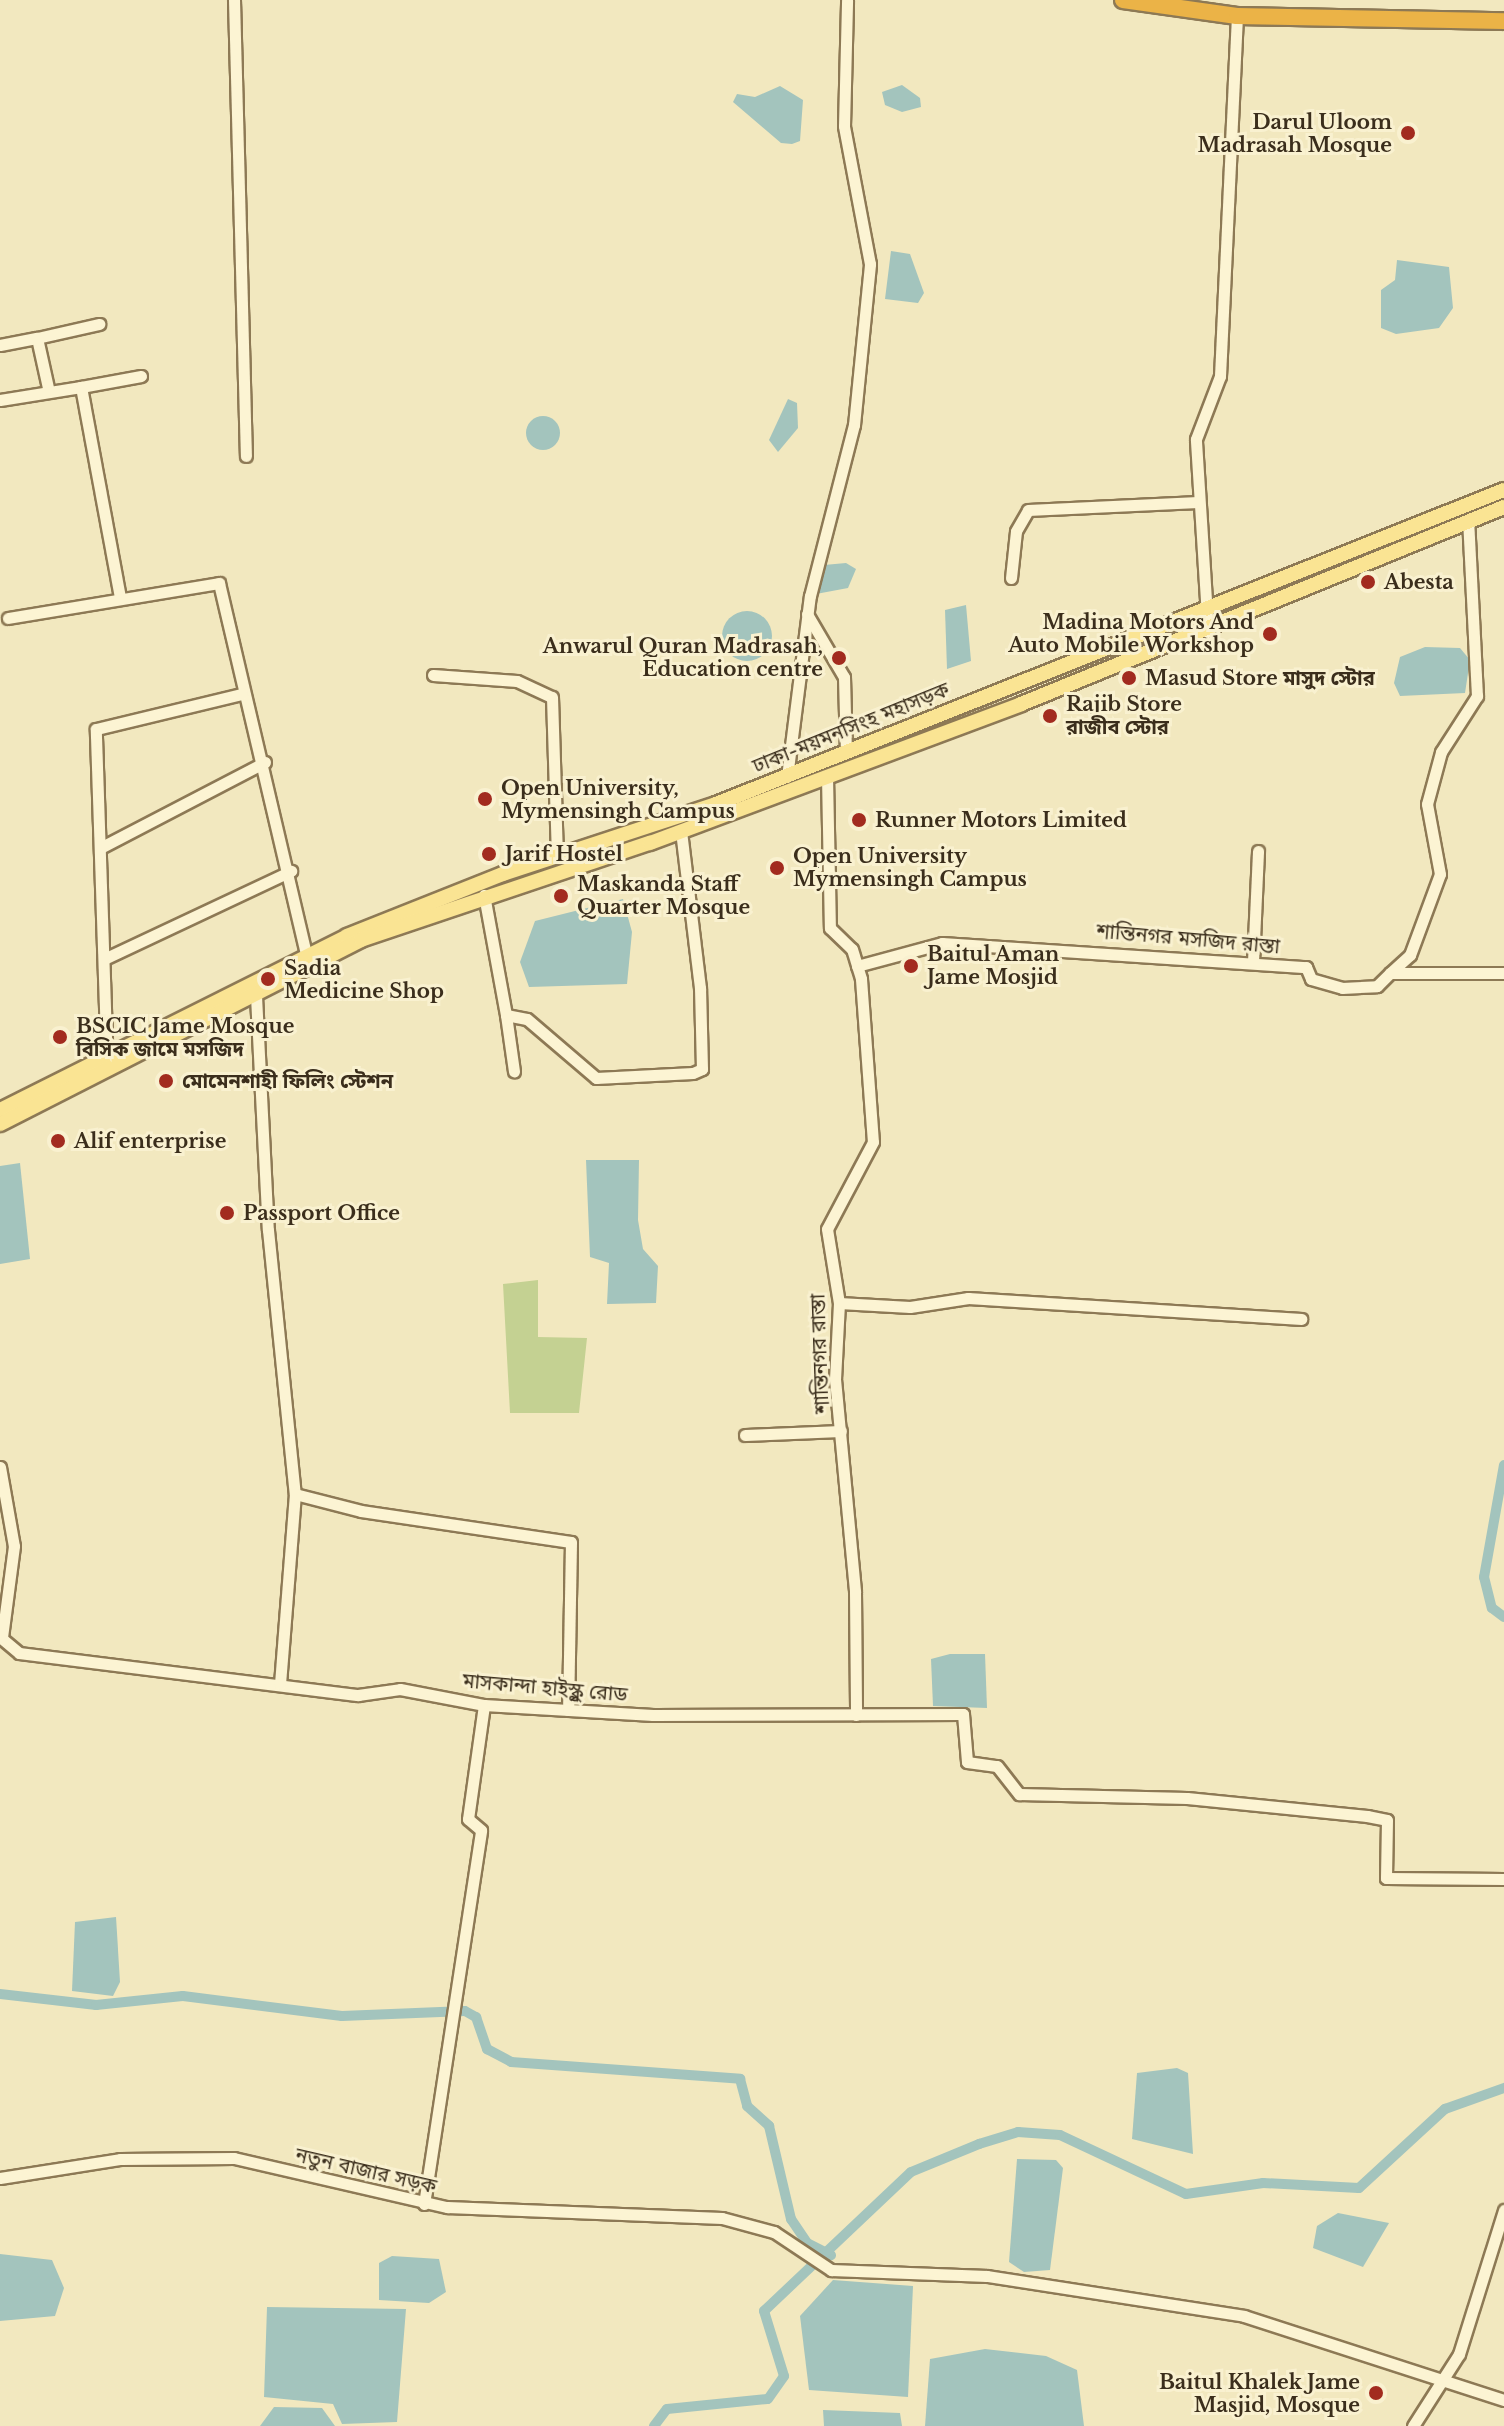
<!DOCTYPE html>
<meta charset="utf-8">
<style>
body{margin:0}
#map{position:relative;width:1504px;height:2426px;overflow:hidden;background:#f2e8bf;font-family:"Libre Baskerville","Noto Sans Bengali",serif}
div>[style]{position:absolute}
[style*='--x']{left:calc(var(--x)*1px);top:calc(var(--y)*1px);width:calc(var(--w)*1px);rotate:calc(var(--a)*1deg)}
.green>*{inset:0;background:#c4d192}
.water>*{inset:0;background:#a3c4bd}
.round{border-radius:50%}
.canal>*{height:10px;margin:-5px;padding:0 5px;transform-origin:5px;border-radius:5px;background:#a3c4bd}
.roads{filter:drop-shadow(2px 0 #8d7955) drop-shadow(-2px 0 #8d7955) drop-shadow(0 2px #8d7955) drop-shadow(0 -2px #8d7955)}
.minor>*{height:11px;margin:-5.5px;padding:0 5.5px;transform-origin:5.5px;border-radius:5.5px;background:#fcf4d3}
.major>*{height:14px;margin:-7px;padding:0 7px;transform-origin:7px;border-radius:7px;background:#fae493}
.highway>*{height:16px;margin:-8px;padding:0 8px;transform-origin:8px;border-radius:8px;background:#ebb347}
.dots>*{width:22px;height:22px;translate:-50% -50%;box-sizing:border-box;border:4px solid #f9f1d0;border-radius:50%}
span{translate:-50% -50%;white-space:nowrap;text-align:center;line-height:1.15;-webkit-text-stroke:6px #f9f1d0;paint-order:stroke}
.poi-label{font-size:20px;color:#3b2e1c;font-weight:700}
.right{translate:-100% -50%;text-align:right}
.left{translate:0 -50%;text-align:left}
.street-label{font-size:20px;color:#3b2e1c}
</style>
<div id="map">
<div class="green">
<i style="clip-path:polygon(538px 1280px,538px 1337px,587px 1338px,579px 1413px,510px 1413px,503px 1284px)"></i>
</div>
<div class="water">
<i style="clip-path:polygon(902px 85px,920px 98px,921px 107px,902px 112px,885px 105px,882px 92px)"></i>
<i style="clip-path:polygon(780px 86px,803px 100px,800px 141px,792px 144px,781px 143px,733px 102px,737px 94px,755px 97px)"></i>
<i style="clip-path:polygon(891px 251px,910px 254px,924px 293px,918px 303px,885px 299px)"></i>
<i style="clip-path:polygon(1397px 260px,1449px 267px,1453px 308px,1439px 328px,1396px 334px,1381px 328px,1381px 290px,1395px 280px)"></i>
<i style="clip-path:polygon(788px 399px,797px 403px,798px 428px,778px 452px,769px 440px)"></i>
<i class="round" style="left:526px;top:416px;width:34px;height:34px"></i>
<i style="clip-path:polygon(846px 563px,856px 569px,848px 588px,816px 594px,824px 565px)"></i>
<i style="clip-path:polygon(966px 605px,971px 661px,947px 669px,945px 610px)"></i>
<i class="round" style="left:722px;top:611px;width:50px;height:50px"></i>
<i style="clip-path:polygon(1460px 648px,1470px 660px,1465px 693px,1400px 696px,1394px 683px,1400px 657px,1425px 647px)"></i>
<i style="clip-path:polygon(623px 899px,632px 932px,627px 984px,529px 987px,520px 962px,535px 921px)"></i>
<i style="clip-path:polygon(586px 1160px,639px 1160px,638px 1220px,643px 1249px,658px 1266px,656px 1303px,607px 1304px,609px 1263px,590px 1257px)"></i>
<i style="clip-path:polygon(20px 1163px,30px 1259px,0 1264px,0 1166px)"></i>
<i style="clip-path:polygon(950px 1654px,985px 1654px,987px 1708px,933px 1706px,931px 1659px)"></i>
<i style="clip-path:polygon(116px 1917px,120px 1982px,113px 1996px,72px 1991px,75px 1922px)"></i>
<i style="clip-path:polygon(1177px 2068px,1188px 2073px,1193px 2154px,1132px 2139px,1137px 2073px)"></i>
<i style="clip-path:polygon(1017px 2159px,1056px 2160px,1063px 2168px,1050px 2270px,1024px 2272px,1009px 2262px)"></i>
<i style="clip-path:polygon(1338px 2213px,1389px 2223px,1363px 2267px,1313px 2248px,1317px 2226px)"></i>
<i style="clip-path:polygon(0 2254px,52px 2260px,64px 2288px,55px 2316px,0 2321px)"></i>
<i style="clip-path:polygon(392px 2256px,439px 2259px,446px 2292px,429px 2303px,379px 2300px,379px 2263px)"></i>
<i style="clip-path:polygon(833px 2280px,913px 2286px,908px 2397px,809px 2390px,800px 2316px)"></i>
<i style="clip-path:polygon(267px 2307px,406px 2309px,397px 2422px,342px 2424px,333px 2404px,264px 2397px)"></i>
<i style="clip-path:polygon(985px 2349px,1046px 2356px,1077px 2370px,1084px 2426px,925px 2426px,930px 2359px)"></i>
<i style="clip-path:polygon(274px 2407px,322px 2408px,335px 2426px,260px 2426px)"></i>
<i style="clip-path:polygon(823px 2410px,900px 2413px,902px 2426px,824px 2426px)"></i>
</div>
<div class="canal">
<i style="--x:1504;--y:1465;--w:114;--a:100.1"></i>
<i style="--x:1484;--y:1577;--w:32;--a:76"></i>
<i style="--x:1492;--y:1608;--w:15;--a:37"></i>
<i style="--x:0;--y:1994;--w:97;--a:6.5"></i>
<i style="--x:96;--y:2005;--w:87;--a:-5.9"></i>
<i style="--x:183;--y:1996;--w:160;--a:7.2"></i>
<i style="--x:342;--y:2016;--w:123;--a:-2.3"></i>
<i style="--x:465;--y:2011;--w:13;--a:29"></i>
<i style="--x:476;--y:2017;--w:34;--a:71"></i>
<i style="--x:487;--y:2049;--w:27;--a:28"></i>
<i style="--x:511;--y:2062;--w:230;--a:4.2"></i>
<i style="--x:740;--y:2079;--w:28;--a:75"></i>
<i style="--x:747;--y:2106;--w:30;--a:42"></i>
<i style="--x:769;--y:2126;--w:96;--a:76.7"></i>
<i style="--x:791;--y:2219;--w:29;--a:56"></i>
<i style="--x:807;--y:2243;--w:27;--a:27"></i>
<i style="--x:654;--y:2426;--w:21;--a:-53"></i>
<i style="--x:667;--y:2409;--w:101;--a:-5.7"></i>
<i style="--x:768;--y:2399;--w:28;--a:-55"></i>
<i style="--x:784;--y:2376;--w:68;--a:-107.1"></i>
<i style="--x:764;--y:2311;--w:202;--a:-43.4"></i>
<i style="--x:911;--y:2172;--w:74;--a:-22.4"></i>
<i style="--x:979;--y:2144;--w:41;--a:-17.1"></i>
<i style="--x:1018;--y:2132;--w:42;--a:4.1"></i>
<i style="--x:1060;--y:2135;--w:139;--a:25.1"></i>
<i style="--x:1186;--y:2194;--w:78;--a:-8.1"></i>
<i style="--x:1263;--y:2183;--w:96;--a:3"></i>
<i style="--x:1359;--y:2188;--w:117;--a:-42.6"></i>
<i style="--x:1445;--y:2109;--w:63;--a:-19.6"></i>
</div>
<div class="roads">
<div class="minor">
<i style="--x:234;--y:0;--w:456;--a:88.5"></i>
<i style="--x:37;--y:338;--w:64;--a:-12.7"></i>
<i style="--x:0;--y:345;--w:38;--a:-11"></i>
<i style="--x:37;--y:338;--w:55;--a:77.5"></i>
<i style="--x:81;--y:387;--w:61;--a:-10.4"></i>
<i style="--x:0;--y:400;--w:82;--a:-9.1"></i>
<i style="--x:81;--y:387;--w:215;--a:79.5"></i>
<i style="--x:1011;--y:578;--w:47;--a:-83.9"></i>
<i style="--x:1016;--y:531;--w:24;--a:-60"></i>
<i style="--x:1028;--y:510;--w:170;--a:-2.7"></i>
<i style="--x:807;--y:614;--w:73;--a:59.6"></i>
<i style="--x:844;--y:677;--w:74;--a:88.5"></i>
<i style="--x:8;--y:618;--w:214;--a:-9.4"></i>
<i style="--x:219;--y:583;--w:381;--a:76.8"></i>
<i style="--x:1208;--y:632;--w:193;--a:-93.6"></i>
<i style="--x:1196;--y:439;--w:67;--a:-69.1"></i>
<i style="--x:1220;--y:376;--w:360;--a:-87.3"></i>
<i style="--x:433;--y:675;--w:84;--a:4.1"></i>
<i style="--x:517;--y:681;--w:38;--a:25"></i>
<i style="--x:552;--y:697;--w:160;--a:88.2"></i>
<i style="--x:827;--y:776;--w:152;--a:88.9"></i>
<i style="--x:830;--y:928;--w:30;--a:44"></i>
<i style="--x:852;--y:949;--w:31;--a:73"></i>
<i style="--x:861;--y:979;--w:163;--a:85.8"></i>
<i style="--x:873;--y:1142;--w:98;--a:117.9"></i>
<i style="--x:827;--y:1229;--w:75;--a:80.8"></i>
<i style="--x:839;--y:1303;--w:76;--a:93"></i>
<i style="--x:835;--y:1379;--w:214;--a:84.6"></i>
<i style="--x:855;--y:1592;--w:123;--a:89.5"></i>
<i style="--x:787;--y:777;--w:182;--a:-82.8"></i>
<i style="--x:810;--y:596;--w:177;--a:-75.6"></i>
<i style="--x:854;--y:425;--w:162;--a:-84.3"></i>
<i style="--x:870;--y:264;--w:140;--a:-100.7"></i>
<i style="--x:844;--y:126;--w:126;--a:-88.6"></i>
<i style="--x:100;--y:848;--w:186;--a:-27.5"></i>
<i style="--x:484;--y:895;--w:122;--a:79.6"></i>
<i style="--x:506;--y:1015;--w:21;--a:11"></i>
<i style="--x:527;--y:1019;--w:91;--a:40.5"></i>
<i style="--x:596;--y:1078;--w:97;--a:-3"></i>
<i style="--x:693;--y:1073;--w:10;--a:-24"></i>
<i style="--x:702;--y:1069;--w:81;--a:-91.4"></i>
<i style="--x:700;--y:988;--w:158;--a:-96.9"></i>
<i style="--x:104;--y:959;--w:207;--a:-25.2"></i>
<i style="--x:1253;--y:962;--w:111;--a:-87.4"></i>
<i style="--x:857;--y:966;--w:88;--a:-15.1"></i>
<i style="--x:942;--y:943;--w:365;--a:3.8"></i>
<i style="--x:1306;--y:967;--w:13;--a:67"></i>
<i style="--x:1311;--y:979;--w:32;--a:16"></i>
<i style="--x:1342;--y:988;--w:35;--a:-3"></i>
<i style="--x:1377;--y:986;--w:18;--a:-45"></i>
<i style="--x:1390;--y:973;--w:114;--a:0"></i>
<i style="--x:1390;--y:973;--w:27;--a:-42"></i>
<i style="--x:1410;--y:955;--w:86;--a:-69.7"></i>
<i style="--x:1440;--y:874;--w:71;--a:-100.5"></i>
<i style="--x:1427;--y:804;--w:54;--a:-74.9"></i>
<i style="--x:1441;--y:752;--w:67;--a:-57.3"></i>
<i style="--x:1477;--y:696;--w:176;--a:-92.9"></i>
<i style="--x:256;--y:996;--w:234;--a:87.1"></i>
<i style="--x:268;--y:1230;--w:265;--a:84.2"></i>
<i style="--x:506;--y:1015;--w:57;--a:81.9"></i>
<i style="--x:106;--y:1038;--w:309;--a:-91.9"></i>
<i style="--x:96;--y:729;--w:150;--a:-13.5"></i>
<i style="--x:839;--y:1303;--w:71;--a:3.2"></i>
<i style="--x:910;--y:1307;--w:59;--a:-8.8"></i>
<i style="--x:968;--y:1298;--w:334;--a:3.6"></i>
<i style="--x:745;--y:1435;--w:96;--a:-2.4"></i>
<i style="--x:0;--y:1467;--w:80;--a:80"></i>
<i style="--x:14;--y:1546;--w:92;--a:97.5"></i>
<i style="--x:0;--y:1637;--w:25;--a:40"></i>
<i style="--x:19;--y:1653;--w:342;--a:7.1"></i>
<i style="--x:358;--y:1695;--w:42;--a:-8.1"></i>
<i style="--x:400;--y:1689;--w:86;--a:10.8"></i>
<i style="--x:484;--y:1705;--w:169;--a:3.4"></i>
<i style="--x:653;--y:1715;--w:310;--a:-0.2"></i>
<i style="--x:963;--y:1714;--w:48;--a:85.2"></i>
<i style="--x:967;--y:1762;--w:30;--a:8"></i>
<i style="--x:997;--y:1766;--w:36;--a:52"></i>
<i style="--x:1019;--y:1794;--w:168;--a:1.4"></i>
<i style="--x:1187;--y:1798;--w:181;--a:5.7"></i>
<i style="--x:1367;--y:1816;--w:20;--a:11"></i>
<i style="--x:1387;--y:1820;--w:58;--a:91"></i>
<i style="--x:1386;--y:1878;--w:118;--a:0.5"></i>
<i style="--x:280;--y:1684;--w:191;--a:-85.5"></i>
<i style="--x:295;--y:1494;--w:68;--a:14.4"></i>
<i style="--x:361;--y:1511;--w:212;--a:8.4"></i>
<i style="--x:571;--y:1542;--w:168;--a:91"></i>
<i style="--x:0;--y:2178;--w:121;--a:-9"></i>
<i style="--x:120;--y:2159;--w:114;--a:-0.5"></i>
<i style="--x:234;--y:2158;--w:219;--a:13"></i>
<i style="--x:447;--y:2207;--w:275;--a:2.3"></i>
<i style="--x:722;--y:2218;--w:54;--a:15.1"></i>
<i style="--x:774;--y:2232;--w:69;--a:33.7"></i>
<i style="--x:831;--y:2270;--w:156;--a:2.2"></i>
<i style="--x:987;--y:2276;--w:260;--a:8.8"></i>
<i style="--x:1244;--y:2316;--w:273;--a:17.9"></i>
<i style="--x:424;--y:2204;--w:378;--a:-81.3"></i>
<i style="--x:481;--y:1830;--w:17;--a:-140"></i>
<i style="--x:468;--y:1819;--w:115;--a:-82"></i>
<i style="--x:1413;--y:2426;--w:85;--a:-57.4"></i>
<i style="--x:1459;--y:2354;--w:151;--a:-72.6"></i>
</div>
<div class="major">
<i style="--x:0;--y:1110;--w:388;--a:-26.6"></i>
<i style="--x:347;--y:936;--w:168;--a:-21.7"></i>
<i style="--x:503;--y:874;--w:224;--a:-18.2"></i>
<i style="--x:716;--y:804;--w:848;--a:-21.73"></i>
<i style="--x:0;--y:1124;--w:405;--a:-27"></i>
<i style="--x:361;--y:940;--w:305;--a:-18.6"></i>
<i style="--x:650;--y:843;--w:396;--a:-20.5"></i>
<i style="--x:1021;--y:704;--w:522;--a:-22.19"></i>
</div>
<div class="highway">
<i style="--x:1123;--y:0;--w:115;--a:8"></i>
<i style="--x:1237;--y:16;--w:267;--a:1.1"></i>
</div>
</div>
<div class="dots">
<i style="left:1408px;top:133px;background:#a22b1f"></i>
<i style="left:1368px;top:582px;background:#a22b1f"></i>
<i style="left:1270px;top:634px;background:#a22b1f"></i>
<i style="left:839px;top:658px;background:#a22b1f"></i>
<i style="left:1129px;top:678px;background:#a22b1f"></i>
<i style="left:1050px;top:716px;background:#a22b1f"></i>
<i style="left:485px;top:799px;background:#a22b1f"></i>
<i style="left:859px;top:820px;background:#a22b1f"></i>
<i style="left:489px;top:854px;background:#a22b1f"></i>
<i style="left:777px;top:868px;background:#a22b1f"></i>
<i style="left:561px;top:896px;background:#a22b1f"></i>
<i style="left:911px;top:966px;background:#a22b1f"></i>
<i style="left:268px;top:979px;background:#a22b1f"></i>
<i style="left:60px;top:1037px;background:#a22b1f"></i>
<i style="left:166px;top:1081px;background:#a22b1f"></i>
<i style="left:58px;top:1141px;background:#a22b1f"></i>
<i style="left:227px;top:1213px;background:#a22b1f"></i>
<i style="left:1376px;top:2393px;background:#a22b1f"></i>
</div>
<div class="poi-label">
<span class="right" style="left:1392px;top:134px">Darul Uloom<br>Madrasah Mosque</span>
<span class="left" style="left:1384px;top:582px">Abesta</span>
<span class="right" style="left:1254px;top:634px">Madina Motors And<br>Auto Mobile Workshop</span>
<span class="right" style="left:823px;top:658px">Anwarul Quran Madrasah,<br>Education centre</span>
<span class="left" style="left:1145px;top:678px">Masud Store মাসুদ স্টোর</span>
<span class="left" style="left:1066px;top:716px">Rajib Store<br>রাজীব স্টোর</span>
<span class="left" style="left:501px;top:800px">Open University,<br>Mymensingh Campus</span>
<span class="left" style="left:875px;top:820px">Runner Motors Limited</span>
<span class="left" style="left:505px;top:854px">Jarif Hostel</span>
<span class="left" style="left:793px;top:868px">Open University<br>Mymensingh Campus</span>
<span class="left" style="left:577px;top:896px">Maskanda Staff<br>Quarter Mosque</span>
<span class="left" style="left:927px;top:966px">Baitul Aman<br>Jame Mosjid</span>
<span class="left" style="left:284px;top:980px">Sadia<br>Medicine Shop</span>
<span class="left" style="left:76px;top:1038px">BSCIC Jame Mosque<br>বিসিক জামে মসজিদ</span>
<span class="left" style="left:182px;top:1081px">মোমেনশাহী ফিলিং স্টেশন</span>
<span class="left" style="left:74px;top:1141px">Alif enterprise</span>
<span class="left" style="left:243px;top:1213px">Passport Office</span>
<span class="right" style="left:1360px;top:2394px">Baitul Khalek Jame<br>Masjid, Mosque</span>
</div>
<div class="street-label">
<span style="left:851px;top:728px;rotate:-22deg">ঢাকা-ময়মনসিংহ মহাসড়ক</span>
<span style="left:1188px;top:939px;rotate:5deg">শান্তিনগর মসজিদ রাস্তা</span>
<span style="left:820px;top:1354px;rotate:-92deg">শান্তিনগর রাস্তা</span>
<span style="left:545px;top:1688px;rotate:5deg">মাসকান্দা হাইস্কুল রোড</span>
<span style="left:366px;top:2171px;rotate:13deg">নতুন বাজার সড়ক</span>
</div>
</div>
